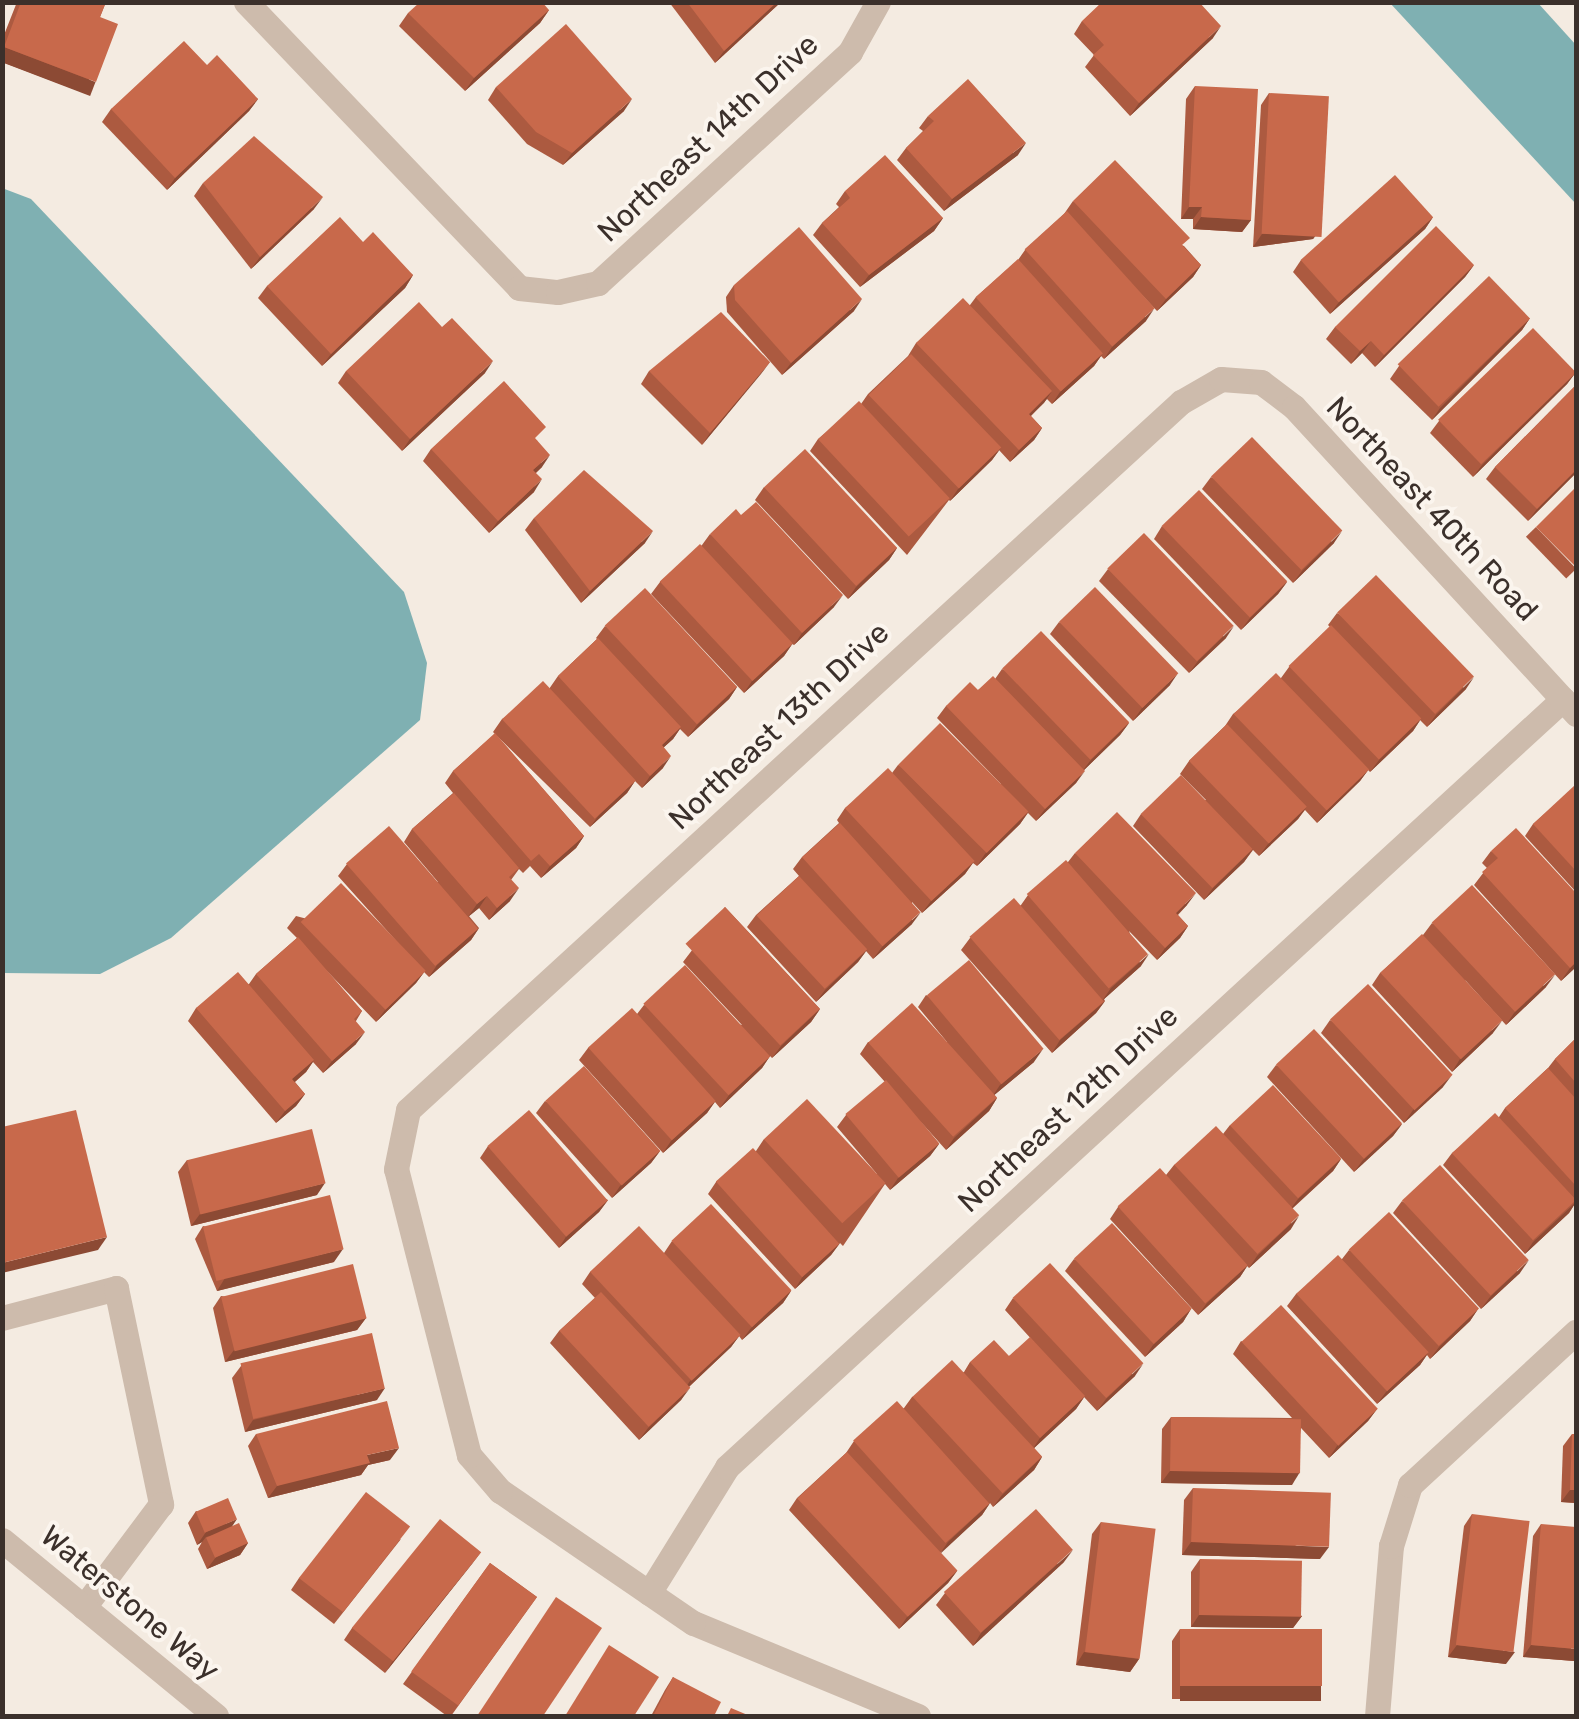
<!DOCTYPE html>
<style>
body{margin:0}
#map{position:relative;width:1579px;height:1719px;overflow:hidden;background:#f4ebe1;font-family:Rubik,sans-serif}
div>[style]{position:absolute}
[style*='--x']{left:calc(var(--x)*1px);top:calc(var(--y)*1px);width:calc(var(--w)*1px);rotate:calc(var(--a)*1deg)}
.water>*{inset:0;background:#7fb0b2}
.minor>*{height:25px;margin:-12.5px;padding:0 12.5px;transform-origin:12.5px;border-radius:12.5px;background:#cdbbac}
.wall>*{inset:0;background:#ac5a40;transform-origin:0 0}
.shaded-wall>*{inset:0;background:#8c4a34;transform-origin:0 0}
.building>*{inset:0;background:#c8694b;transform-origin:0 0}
span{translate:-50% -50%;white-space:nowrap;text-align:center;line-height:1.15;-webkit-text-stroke:8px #fbf5ee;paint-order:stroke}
.street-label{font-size:30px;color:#3b302b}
.frame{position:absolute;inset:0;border:5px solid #3b302b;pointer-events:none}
</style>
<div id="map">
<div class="water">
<i style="clip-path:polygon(1390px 3px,1538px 3px,1576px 45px,1576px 204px)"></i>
<i style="clip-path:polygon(2px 188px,31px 199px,404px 592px,427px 663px,420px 720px,171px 938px,100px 974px,3px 973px)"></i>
</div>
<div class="minor">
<i style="--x:246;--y:2;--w:395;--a:46.3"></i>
<i style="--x:519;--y:288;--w:39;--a:6"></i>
<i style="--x:558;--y:292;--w:41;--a:-12.7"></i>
<i style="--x:598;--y:283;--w:342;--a:-42.5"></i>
<i style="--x:850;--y:52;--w:57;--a:-60.8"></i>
<i style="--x:2;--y:1318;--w:118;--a:-14.7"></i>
<i style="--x:116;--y:1288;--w:221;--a:78.2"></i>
<i style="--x:161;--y:1504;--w:129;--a:126.8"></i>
<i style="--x:2;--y:1540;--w:277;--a:39.4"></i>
<i style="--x:649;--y:1593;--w:148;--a:-58.2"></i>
<i style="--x:727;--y:1467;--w:1135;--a:-42.57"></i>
<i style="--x:918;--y:1716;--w:243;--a:-157.5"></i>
<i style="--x:693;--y:1623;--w:234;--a:-145.6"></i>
<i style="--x:500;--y:1491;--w:48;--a:-130.7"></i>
<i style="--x:469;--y:1455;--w:295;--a:-104.3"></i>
<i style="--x:396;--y:1169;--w:60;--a:-78.5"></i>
<i style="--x:408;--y:1110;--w:1048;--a:-42.49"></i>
<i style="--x:1181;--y:402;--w:46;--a:-29.9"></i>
<i style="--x:1221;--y:379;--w:40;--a:4.3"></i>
<i style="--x:1261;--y:382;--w:41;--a:37.1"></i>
<i style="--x:1294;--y:407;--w:417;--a:47.4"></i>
<i style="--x:1377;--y:1716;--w:171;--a:-85.3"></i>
<i style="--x:1391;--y:1546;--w:64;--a:-72.7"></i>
<i style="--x:1410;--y:1485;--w:226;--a:-42.7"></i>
</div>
<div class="wall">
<i style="clip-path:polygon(17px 2px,106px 2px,100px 17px,87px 94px,2px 62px,2px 40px)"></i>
<i style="clip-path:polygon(669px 2px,781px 2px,715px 63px)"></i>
<i style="clip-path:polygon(549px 10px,540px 23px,465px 91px,399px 26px,408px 13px)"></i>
<i style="clip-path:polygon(1082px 21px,1213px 38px,1130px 116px,1085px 67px,1094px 55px,1074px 34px)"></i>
<i style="clip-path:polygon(207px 65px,258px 99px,249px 111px,167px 190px,102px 122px,111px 109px)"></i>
<i style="clip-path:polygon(1195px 86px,1251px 220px,1242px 232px,1193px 229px,1193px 219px,1181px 219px,1186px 99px)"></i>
<i style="clip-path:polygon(496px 87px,624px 111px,563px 165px,527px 144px,488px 100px)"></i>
<i style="clip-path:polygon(1269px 93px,1322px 227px,1313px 239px,1253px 247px,1261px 105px)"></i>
<i style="clip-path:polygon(928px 116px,1018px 155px,944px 211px,897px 160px,906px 148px,923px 131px,919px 128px)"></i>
<i style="clip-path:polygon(203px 183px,314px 209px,251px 269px,194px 196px)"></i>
<i style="clip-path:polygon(845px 191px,943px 218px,934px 231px,860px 287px,813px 235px,822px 223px,839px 207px,836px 204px)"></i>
<i style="clip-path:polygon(1073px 201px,1184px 246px,1201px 265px,1193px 277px,1157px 311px,1140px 293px,1146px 321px,1104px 359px,1101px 356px,1094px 366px,1052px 404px,1047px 399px,1031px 416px,1042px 428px,1034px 440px,1010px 462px,999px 450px,992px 460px,950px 501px,949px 500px,907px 555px,810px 451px,818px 439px,861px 404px,868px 394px,908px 356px,916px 343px,970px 305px,976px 297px,1018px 260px,1025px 250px,1064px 214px)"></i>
<i style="clip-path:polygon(1433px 217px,1425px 229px,1330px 314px,1293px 272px,1301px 260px)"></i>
<i style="clip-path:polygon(363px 242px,413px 275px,405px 288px,322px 366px,258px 298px,267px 286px)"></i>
<i style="clip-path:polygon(1474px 265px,1465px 277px,1375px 367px,1362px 353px,1351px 364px,1326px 339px,1335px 327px)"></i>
<i style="clip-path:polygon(734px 285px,854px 311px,782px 375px,727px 312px,726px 297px)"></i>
<i style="clip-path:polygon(1530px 318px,1522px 330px,1432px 420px,1390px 379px,1399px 366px)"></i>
<i style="clip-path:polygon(770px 362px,702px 445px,641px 384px,649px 371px)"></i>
<i style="clip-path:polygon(346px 371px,485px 373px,402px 451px,338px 383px)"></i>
<i style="clip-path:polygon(1576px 372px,1567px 384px,1473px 477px,1430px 433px,1439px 421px)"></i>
<i style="clip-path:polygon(1576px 385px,1576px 473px,1528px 521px,1486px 479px,1495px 467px)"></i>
<i style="clip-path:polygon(537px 440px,542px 467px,536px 473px,534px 492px,489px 533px,423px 461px,431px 449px)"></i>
<i style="clip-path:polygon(1211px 477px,1334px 543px,1293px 583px,1202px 489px)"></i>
<i style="clip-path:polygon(764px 487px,897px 548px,889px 560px,848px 599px,755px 500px)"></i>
<i style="clip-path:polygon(534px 518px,645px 543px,581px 603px,525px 530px)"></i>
<i style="clip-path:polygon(1162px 526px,1287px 582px,1278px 594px,1241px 630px,1154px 539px)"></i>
<i style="left:1536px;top:527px;width:58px;height:14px;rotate:46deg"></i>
<i style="clip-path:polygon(710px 534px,834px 607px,794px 645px,792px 644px,784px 656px,744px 693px,651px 594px,660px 582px,702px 545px)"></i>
<i style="clip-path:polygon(1108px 569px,1226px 638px,1189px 673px,1099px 581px)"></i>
<i style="clip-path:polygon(1337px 613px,1466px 689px,1427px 727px,1420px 720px,1413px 731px,1370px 772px,1368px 770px,1360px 781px,1317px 823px,1305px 810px,1298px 819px,1259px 856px,1253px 850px,1244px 862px,1204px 900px,1133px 826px,1141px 814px,1206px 800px,1180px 774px,1189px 761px,1225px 726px,1233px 714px,1281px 678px,1289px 667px,1330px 627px,1328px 625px)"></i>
<i style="clip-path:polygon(1059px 622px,1170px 685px,1133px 721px,1050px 634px)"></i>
<i style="clip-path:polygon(605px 626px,737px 687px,729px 699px,688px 737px,680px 729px,673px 739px,664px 747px,663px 768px,642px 788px,635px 781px,627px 793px,590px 827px,496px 735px,584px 836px,576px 848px,541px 878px,530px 866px,523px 873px,519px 869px,511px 880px,510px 901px,489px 920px,479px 908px,469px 916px,479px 928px,471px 940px,429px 977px,424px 972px,416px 983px,376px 1022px,324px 968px,362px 1011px,356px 1021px,356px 1044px,323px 1073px,313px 1062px,306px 1072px,295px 1082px,305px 1094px,296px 1106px,276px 1123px,188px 1021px,196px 1008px,249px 984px,256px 974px,297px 938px,287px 928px,296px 916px,398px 943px,338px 876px,347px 864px,438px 882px,404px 842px,412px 829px,453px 793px,445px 783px,453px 771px,495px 734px,493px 732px,502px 719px,549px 689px,558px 676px,597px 639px,596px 638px)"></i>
<i style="clip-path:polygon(1002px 669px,1129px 723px,1120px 735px,1084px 770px,1076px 783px,1036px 821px,1028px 813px,1020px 824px,977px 866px,973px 863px,965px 874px,922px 913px,912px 902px,912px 924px,873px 959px,866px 951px,858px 962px,816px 1002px,747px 927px,756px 915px,799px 876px,793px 869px,802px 857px,839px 823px,837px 820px,845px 808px,892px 773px,898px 765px,1001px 784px,937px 718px,946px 706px,978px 690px,995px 679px)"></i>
<i style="clip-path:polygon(1576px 786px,1576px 892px,1525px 836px,1533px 824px)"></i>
<i style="clip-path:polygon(1491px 851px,1576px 893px,1576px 967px,1561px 981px,1474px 885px,1487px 868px,1482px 863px)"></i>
<i style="clip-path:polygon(1075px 853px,1187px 905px,1178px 915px,1188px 926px,1180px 938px,1157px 960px,1129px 931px,1141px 966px,1104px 999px,1105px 1001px,1096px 1013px,1052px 1053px,961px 950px,970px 938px,1021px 905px,1028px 895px,1068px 862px)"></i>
<i style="clip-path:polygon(725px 907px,820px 1009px,811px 1022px,772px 1058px,770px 1056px,762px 1068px,720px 1108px,715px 1102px,707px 1113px,663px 1153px,579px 1060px,588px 1048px,637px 1014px,644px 1005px,742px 1025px,683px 962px)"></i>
<i style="clip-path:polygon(1432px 923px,1546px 987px,1506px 1025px,1465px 980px,1493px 1033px,1452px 1072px,1372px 985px,1380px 973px,1423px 935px)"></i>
<i style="clip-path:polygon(926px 995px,1034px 1062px,994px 1095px,997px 1098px,989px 1111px,946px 1150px,920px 1121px,939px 1144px,930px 1156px,890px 1190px,885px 1184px,843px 1246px,840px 1243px,831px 1255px,795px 1289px,708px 1194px,716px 1182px,756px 1151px,764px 1139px,877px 1174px,837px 1127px,846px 1115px,885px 1082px,860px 1054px,868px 1042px,947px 1042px,918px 1007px)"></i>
<i style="clip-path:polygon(1330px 1020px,1443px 1087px,1404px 1123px,1321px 1033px)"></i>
<i style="clip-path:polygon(1576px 1038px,1576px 1207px,1574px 1205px,1569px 1213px,1525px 1254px,1443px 1165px,1452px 1153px,1499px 1117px,1505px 1108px,1548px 1068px,1555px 1059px)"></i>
<i style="clip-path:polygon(1276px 1065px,1402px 1124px,1393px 1136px,1354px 1172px,1267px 1077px)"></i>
<i style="clip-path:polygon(545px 1101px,660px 1151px,651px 1163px,612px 1198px,536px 1113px)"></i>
<i style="clip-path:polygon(1230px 1125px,1341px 1159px,1333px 1171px,1292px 1209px,1291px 1229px,1249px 1268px,1247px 1266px,1240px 1277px,1198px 1315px,1110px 1219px,1118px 1207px,1166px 1175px,1174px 1165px,1223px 1134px)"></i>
<i style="clip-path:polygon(488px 1146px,608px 1200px,599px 1212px,559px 1248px,480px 1158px)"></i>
<i style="clip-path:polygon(187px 1160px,317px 1195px,191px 1226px,178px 1172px)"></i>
<i style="clip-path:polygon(1402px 1201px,1520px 1273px,1481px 1309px,1393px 1213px)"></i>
<i style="clip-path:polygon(203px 1226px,334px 1262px,217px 1291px,195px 1239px)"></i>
<i style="clip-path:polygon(672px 1241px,791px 1291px,783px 1303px,742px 1340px,739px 1336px,731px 1347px,689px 1387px,681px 1400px,639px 1440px,550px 1343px,559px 1331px,595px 1298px,582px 1284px,590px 1272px,664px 1253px)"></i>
<i style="clip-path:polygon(1349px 1250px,1478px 1309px,1470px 1321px,1430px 1359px,1427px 1355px,1420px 1365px,1377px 1404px,1287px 1306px,1296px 1294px,1342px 1259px)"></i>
<i style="clip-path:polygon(1074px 1259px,1191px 1309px,1183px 1322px,1145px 1357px,1065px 1271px)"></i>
<i style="clip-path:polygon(221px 1296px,366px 1318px,357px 1330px,225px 1362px,213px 1308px)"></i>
<i style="clip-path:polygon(1013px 1298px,1135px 1376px,1097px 1411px,1084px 1397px,1076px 1409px,1034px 1448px,1042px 1457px,1034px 1470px,993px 1507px,990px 1503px,982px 1515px,940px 1553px,957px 1571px,948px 1583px,899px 1629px,789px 1510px,797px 1498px,846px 1453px,854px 1441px,904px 1408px,912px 1397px,964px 1372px,970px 1362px,1009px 1356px,1034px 1342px,1005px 1310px)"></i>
<i style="clip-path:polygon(1241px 1341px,1377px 1409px,1368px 1421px,1329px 1458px,1301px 1428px,1292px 1485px,1161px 1483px,1162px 1429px,1171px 1417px,1292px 1418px,1233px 1354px)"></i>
<i style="clip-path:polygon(241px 1366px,377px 1400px,245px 1432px,232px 1378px)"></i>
<i style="clip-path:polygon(256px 1434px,390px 1460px,368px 1465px,361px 1475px,268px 1498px,248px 1446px)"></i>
<i style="clip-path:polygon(1572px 1434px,1576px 1503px,1561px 1502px,1563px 1446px)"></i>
<i style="clip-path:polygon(1193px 1488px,1320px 1559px,1182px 1555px,1184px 1500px)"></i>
<i style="clip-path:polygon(196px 1511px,232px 1526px,248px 1543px,240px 1555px,207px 1569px,198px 1549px,202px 1542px,197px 1545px,188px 1523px)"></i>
<i style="clip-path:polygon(1472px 1514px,1506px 1664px,1448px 1657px,1464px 1526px)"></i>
<i style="clip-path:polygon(1101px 1522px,1139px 1659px,1130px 1672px,1076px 1665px,1092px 1534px)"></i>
<i style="clip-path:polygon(1541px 1524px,1574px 1661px,1523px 1657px,1533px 1536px)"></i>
<i style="clip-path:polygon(401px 1539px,334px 1624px,291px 1590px,299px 1578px)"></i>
<i style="clip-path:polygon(481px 1552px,385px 1673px,344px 1640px,352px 1628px)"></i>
<i style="clip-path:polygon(1200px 1559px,1302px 1616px,1293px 1628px,1191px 1627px,1191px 1572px)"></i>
<i style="clip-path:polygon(1064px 1562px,973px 1646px,936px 1605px,945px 1593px)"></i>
<i style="clip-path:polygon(490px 1563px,537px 1597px,451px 1716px,447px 1716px,403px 1684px)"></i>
<i style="clip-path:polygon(1180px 1629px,1313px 1699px,1172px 1699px,1172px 1641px)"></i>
<i style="clip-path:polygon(673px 1677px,714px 1716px,651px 1716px,665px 1690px)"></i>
</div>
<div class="shaded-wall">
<i style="clip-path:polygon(777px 2px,781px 2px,715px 63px,724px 51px)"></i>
<i style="clip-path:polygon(549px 10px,540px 23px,465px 91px,474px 78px)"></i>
<i style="clip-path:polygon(1221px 26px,1213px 38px,1130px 116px,1139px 103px)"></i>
<i style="left:4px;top:47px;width:98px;height:15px;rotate:21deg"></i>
<i style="clip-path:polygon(258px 99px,249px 111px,167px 190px,175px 178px)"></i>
<i style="clip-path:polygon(632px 99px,624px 111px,563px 165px,572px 153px)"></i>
<i style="clip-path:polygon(1026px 143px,1018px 155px,944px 211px,952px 199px)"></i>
<i style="clip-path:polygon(323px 197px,314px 209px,251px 269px,260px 257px)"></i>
<i style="clip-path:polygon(1189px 207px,1202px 207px,1193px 219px,1181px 219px)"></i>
<i style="clip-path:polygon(1201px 217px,1251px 220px,1242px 232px,1193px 229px)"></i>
<i style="clip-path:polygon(1433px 217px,1425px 229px,1330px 314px,1339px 302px)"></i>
<i style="clip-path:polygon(943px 218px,934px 231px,860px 287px,869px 275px)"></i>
<i style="clip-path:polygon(1322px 227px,1313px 239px,1253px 247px,1262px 234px)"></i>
<i style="clip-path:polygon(1201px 265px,1193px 277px,1157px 311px,1166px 299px)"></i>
<i style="clip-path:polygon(1474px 265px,1465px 277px,1375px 367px,1384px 355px)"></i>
<i style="clip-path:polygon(413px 275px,405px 288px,322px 366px,331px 354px)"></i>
<i style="clip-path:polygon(862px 299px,854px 311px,782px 375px,791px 363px)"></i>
<i style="clip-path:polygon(1154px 309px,1146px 321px,1104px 359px,1112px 347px)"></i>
<i style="clip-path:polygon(1530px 318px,1522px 330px,1432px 420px,1440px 408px)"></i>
<i style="clip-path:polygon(1371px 341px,1362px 353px,1351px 364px,1360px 351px)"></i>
<i style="clip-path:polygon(1103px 353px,1094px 366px,1052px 404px,1060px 392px)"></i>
<i style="clip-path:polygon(493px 361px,485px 373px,402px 451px,410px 439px)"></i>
<i style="clip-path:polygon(770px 362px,761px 374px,702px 445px,710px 433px)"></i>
<i style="clip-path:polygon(1576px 372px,1567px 384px,1473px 477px,1482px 465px)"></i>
<i style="clip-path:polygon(1052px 391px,1044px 403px,1020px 426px,1029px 414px)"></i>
<i style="clip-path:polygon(1042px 428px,1034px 440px,1010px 462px,1019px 450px)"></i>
<i style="clip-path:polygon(1001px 448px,992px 460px,950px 501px,958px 489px)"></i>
<i style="clip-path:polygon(550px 455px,542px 467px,525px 482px,533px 470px)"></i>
<i style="clip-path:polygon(1576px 470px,1576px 473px,1528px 521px,1537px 509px)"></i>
<i style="clip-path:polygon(542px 479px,534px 492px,489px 533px,498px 521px)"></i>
<i style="clip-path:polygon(653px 531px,645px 543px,581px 603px,590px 591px)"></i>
<i style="clip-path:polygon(1342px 531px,1334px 543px,1293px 583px,1302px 571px)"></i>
<i style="clip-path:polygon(897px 548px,889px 560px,848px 599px,856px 587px)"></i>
<i style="clip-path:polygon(1287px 582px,1278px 594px,1241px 630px,1250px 618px)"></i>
<i style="clip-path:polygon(843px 595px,834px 607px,794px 645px,802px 633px)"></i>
<i style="clip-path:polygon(1234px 626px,1226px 638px,1189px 673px,1198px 661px)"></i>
<i style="clip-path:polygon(793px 643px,784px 656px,744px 693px,752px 681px)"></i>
<i style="clip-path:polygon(1178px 673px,1170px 685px,1133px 721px,1142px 708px)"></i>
<i style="clip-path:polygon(1474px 677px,1466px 689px,1427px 727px,1436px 715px)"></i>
<i style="clip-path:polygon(737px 687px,729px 699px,688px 737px,697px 725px)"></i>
<i style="clip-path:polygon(1421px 719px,1413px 731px,1370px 772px,1379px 760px)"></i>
<i style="clip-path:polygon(1129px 723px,1120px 735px,1081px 773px,1090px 761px)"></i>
<i style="clip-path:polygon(681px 727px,673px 739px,653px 757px,662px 745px)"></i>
<i style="clip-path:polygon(671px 756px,663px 768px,642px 788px,650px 776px)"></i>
<i style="clip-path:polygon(1369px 769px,1360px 781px,1317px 823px,1326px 811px)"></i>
<i style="clip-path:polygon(1085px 771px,1076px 783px,1036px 821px,1045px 809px)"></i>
<i style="clip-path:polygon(635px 781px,627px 793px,590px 827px,599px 815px)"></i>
<i style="clip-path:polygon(1307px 806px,1298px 819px,1259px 856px,1268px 844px)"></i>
<i style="clip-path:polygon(1028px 812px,1020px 824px,977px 866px,985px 854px)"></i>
<i style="clip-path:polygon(584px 836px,576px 848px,541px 878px,550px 866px)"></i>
<i style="clip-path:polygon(1253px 849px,1244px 862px,1204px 900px,1213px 888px)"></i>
<i style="clip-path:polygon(974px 861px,965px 874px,922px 913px,931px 901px)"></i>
<i style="clip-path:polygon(519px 888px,510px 901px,489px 920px,497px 908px)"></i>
<i style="clip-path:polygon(1196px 893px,1187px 905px,1167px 925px,1176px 913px)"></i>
<i style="clip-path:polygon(487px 896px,479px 908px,468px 917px,477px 904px)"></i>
<i style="clip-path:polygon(921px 912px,912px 924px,873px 959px,882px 947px)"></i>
<i style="clip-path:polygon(1188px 926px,1180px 938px,1157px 960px,1165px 948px)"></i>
<i style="clip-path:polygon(479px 928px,471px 940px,429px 977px,437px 965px)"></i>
<i style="clip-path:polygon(867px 950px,858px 962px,816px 1002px,825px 990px)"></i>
<i style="clip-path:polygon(1149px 954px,1141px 966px,1102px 1001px,1111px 988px)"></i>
<i style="clip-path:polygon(1576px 962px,1576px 967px,1561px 981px,1570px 968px)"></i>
<i style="clip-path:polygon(425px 971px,416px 983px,376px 1022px,385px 1010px)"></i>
<i style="clip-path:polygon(1555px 975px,1546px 987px,1506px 1025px,1514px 1013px)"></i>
<i style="clip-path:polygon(1105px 1001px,1096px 1013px,1052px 1053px,1060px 1040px)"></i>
<i style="clip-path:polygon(820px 1009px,811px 1022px,772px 1058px,781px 1046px)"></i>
<i style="clip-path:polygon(1502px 1021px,1493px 1033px,1452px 1072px,1460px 1059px)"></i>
<i style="clip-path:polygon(365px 1032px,356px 1044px,323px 1073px,332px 1061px)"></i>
<i style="clip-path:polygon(1043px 1049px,1034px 1062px,992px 1097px,1000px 1085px)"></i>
<i style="clip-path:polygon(770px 1056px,762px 1068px,720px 1108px,729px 1095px)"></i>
<i style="clip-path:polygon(314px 1060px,306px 1072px,284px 1091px,292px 1079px)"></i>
<i style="clip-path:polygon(1452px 1075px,1443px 1087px,1404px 1123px,1413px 1110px)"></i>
<i style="clip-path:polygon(305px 1094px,296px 1106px,276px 1123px,285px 1111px)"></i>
<i style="clip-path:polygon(997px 1098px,989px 1111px,946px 1150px,954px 1138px)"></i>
<i style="clip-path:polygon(715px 1101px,707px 1113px,663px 1153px,671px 1141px)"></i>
<i style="clip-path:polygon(1402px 1124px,1393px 1136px,1354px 1172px,1363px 1160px)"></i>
<i style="clip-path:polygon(939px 1144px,930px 1156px,890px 1190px,898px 1178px)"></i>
<i style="clip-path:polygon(660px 1151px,651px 1163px,612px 1198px,620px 1186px)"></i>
<i style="clip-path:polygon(1341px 1159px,1333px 1171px,1289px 1211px,1298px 1199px)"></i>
<i style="clip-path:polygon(325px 1183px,317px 1195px,191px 1226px,200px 1214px)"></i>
<i style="clip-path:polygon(608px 1200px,599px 1212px,559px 1248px,567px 1235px)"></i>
<i style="clip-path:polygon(1576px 1202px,1569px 1213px,1525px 1254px,1533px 1242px)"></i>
<i style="clip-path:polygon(1299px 1216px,1291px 1229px,1249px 1268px,1257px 1256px)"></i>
<i style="clip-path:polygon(107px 1237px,98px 1250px,2px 1273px,2px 1263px)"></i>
<i style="clip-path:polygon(840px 1243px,831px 1255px,795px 1289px,803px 1276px)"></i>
<i style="clip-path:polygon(343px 1249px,334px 1262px,217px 1291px,225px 1278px)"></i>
<i style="clip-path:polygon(1529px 1260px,1520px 1273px,1481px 1309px,1490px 1297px)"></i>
<i style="clip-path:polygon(1248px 1265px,1240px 1277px,1198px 1315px,1207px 1303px)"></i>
<i style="clip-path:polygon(791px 1291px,783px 1303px,742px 1340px,751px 1328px)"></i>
<i style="clip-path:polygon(1191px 1309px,1183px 1322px,1145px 1357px,1153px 1345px)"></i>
<i style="clip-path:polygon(1478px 1309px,1470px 1321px,1430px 1359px,1439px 1347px)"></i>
<i style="clip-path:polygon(366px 1318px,357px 1330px,225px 1362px,234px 1350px)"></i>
<i style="clip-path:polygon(740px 1335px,731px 1347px,682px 1393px,690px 1381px)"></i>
<i style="clip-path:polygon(1428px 1353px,1420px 1365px,1377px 1404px,1386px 1392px)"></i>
<i style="clip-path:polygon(1143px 1364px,1135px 1376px,1097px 1411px,1106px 1399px)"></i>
<i style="clip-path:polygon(385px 1388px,377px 1400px,245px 1432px,253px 1420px)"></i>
<i style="clip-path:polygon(690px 1388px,681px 1400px,639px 1440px,648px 1428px)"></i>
<i style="clip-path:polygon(1085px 1396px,1076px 1409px,1032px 1450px,1040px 1438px)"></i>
<i style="clip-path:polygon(1377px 1409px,1368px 1421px,1329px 1458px,1337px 1446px)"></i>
<i style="clip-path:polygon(399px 1448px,390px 1460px,368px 1465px,361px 1475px,268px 1498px,277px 1486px,367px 1455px)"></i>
<i style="clip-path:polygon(1042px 1457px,1034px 1470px,993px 1507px,1002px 1495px)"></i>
<i style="clip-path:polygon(1170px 1471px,1300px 1472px,1292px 1485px,1161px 1483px)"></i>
<i style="clip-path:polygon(1570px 1490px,1576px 1490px,1576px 1503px,1561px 1502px)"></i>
<i style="clip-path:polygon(990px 1503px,982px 1515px,939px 1555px,948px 1542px)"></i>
<i style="clip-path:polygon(237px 1519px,229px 1531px,206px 1537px,202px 1542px,197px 1545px,206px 1532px)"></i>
<i style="clip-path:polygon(1191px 1542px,1329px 1547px,1320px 1559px,1182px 1555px)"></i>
<i style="clip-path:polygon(248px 1543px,240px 1555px,207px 1569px,216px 1557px)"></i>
<i style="clip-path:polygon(1073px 1550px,1064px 1562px,973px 1646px,981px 1633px)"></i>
<i style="clip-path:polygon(481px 1552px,472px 1564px,385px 1673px,393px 1661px)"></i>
<i style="clip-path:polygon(957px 1571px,948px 1583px,899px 1629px,907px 1617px)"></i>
<i style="clip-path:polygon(1199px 1615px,1302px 1616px,1293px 1628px,1191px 1627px)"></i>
<i style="clip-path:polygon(1457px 1645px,1515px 1652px,1506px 1664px,1448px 1657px)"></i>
<i style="clip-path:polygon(1531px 1645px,1576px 1649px,1576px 1658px,1574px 1661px,1523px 1657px)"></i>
<i style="clip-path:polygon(1084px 1652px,1139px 1659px,1130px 1672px,1076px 1665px)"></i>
<i style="left:1180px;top:1686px;width:141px;height:15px"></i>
</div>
<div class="building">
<i style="clip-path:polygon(21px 2px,106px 2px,100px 17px,118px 24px,96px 82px,4px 47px)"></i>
<i style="clip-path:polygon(420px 2px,542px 2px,549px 10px,474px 78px,408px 13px)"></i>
<i style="clip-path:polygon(687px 2px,777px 2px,724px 51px)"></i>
<i style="clip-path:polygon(1102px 2px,1199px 2px,1221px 26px,1139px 103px,1093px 55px,1104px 45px,1082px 21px)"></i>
<i style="clip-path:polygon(566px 24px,632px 99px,572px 153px,536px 132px,496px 87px)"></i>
<i style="clip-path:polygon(184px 41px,207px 65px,217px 55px,258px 99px,175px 178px,111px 109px)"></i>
<i style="clip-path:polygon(968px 79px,1026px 143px,952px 199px,906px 148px,934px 121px,928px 116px)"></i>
<i style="clip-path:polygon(1195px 86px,1258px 89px,1251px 220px,1201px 217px,1202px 207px,1189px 207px)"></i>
<i style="left:1269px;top:93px;width:60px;height:141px;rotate:3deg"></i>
<i style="clip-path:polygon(254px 136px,323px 197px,260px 257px,203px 183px)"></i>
<i style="clip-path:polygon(885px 155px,943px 218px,869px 275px,822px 223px,850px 198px,845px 191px)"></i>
<i style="clip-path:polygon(1115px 160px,1190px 238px,1182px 245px,1201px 265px,1166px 299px,1073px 201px)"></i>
<i style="left:1395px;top:175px;width:57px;height:127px;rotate:48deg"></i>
<i style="left:1067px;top:211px;width:131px;height:57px;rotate:48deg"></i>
<i style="clip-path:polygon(340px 217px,363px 242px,373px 232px,413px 275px,331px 354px,267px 286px)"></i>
<i style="clip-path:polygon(1436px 226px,1474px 265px,1384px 355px,1371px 341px,1360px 351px,1335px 327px)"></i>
<i style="clip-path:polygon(799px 227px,862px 299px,791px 363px,735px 300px,734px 285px)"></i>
<i style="left:1018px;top:259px;width:127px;height:57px;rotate:48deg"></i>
<i style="left:1489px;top:276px;width:59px;height:127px;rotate:46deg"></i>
<i style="clip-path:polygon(963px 298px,1052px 391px,1029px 414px,1042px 428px,1019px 450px,916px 343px)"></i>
<i style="clip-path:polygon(419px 302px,442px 327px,452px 318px,493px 361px,410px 439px,346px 371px)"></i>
<i style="clip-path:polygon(721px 312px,770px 362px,710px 433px,649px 371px)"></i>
<i style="left:1533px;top:328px;width:62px;height:132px;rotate:46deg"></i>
<i style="left:911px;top:354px;width:130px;height:59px;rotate:46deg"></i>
<i style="clip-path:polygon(504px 381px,546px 427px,535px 438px,550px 455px,533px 470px,542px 479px,498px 521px,431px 449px)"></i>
<i style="clip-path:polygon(1576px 385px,1576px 470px,1537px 509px,1495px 467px)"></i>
<i style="left:859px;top:401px;width:133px;height:56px;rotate:47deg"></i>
<i style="left:1252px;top:437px;width:130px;height:57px;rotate:46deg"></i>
<i style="left:805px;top:449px;width:135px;height:56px;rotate:47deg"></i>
<i style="clip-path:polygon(584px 470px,653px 531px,590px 591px,534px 518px)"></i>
<i style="clip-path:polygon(1576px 487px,1576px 565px,1575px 566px,1536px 527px)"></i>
<i style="left:1199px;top:490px;width:127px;height:52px;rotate:46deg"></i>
<i style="clip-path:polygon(756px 502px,843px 595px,802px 633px,710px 534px,736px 509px,741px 515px)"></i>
<i style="left:1144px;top:533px;width:129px;height:51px;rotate:46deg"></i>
<i style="left:700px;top:544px;width:136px;height:55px;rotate:47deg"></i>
<i style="left:1376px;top:575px;width:141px;height:54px;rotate:46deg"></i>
<i style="left:1095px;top:587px;width:120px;height:50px;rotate:46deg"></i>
<i style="left:645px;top:588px;width:135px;height:55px;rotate:47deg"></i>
<i style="left:1331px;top:625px;width:130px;height:59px;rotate:46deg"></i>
<i style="left:1041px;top:631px;width:127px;height:54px;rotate:46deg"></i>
<i style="clip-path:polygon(598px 638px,681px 727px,662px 745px,671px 756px,650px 776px,558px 676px)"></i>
<i style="left:1276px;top:673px;width:134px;height:59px;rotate:46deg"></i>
<i style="clip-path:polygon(993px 676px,1085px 771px,1045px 809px,946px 706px,970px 682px,978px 690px)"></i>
<i style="left:543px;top:681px;width:136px;height:56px;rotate:47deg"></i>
<i style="left:940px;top:723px;width:125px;height:59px;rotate:45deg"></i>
<i style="left:1227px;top:724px;width:115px;height:53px;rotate:46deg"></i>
<i style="clip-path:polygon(495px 733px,584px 836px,550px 866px,539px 854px,531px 861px,453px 771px)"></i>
<i style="left:888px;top:768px;width:127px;height:59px;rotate:47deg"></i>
<i style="left:1181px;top:775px;width:103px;height:56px;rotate:46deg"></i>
<i style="clip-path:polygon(1575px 785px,1576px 786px,1576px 871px,1533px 824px)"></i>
<i style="clip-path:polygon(454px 793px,519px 868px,509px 877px,519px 888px,497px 908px,487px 896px,477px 904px,412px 829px)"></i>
<i style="clip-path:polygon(1117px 812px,1196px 893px,1176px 913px,1188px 926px,1165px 948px,1075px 853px)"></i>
<i style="left:840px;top:823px;width:120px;height:51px;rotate:48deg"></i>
<i style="left:389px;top:826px;width:136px;height:57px;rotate:49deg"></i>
<i style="clip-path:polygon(1516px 828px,1576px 893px,1576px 962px,1570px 968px,1482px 872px,1498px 858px,1491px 851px)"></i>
<i style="left:1066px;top:860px;width:125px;height:52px;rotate:49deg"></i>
<i style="left:799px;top:876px;width:100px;height:58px;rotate:47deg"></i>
<i style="left:341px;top:883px;width:122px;height:56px;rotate:46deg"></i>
<i style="left:1472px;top:885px;width:122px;height:55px;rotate:47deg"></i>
<i style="left:1014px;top:898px;width:137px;height:59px;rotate:49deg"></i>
<i style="left:725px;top:907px;width:139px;height:54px;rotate:47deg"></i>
<i style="left:1422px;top:934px;width:118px;height:57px;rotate:47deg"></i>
<i style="clip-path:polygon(298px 937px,362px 1011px,354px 1019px,365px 1032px,332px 1061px,256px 974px)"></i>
<i style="left:969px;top:960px;width:116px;height:55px;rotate:50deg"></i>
<i style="left:685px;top:965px;width:125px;height:57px;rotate:47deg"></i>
<i style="clip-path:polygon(238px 972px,314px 1060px,292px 1079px,305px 1094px,285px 1111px,196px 1008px)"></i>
<i style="left:1368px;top:984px;width:124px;height:52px;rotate:47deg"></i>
<i style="left:912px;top:1003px;width:127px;height:59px;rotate:48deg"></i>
<i style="left:632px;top:1008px;width:125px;height:59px;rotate:48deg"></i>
<i style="left:1314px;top:1029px;width:129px;height:52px;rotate:47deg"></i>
<i style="clip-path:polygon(1576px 1038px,1576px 1083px,1555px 1059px)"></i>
<i style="left:584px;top:1066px;width:114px;height:52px;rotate:48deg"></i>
<i style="clip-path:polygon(1548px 1068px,1576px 1099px,1576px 1186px,1505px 1108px)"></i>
<i style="left:886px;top:1080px;width:83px;height:53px;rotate:50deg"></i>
<i style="left:1273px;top:1085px;width:100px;height:59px;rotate:47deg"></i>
<i style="left:807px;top:1099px;width:115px;height:59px;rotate:47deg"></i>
<i style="clip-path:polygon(76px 1110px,107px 1237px,2px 1263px,2px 1127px)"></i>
<i style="left:529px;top:1110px;width:120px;height:55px;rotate:49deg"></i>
<i style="left:1495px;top:1113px;width:119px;height:59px;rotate:47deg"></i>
<i style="left:1216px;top:1126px;width:122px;height:57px;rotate:47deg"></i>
<i style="left:312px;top:1129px;width:56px;height:129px;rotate:76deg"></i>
<i style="left:753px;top:1148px;width:129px;height:50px;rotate:48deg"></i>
<i style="left:1440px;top:1165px;width:130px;height:52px;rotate:47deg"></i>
<i style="left:1160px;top:1168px;width:131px;height:57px;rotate:48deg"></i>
<i style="left:330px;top:1195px;width:56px;height:131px;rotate:76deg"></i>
<i style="left:711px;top:1204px;width:118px;height:54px;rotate:47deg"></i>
<i style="left:1389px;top:1212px;width:132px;height:55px;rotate:47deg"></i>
<i style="left:1112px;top:1223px;width:117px;height:52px;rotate:47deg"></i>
<i style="left:639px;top:1226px;width:149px;height:67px;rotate:47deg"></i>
<i style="left:1338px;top:1255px;width:133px;height:57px;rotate:47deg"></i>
<i style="left:1050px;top:1263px;width:137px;height:51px;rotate:47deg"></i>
<i style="left:353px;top:1264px;width:56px;height:136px;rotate:76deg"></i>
<i style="left:601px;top:1292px;width:131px;height:57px;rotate:47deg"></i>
<i style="left:1281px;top:1305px;width:142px;height:54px;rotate:47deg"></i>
<i style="left:372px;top:1333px;width:57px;height:135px;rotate:77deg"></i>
<i style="clip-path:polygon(1030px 1337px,1085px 1396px,1040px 1438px,970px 1362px,994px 1340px,1009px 1356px)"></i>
<i style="left:952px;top:1360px;width:132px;height:54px;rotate:47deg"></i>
<i style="clip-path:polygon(387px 1401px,399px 1448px,367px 1455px,370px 1463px,277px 1486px,256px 1434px)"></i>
<i style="left:897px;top:1401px;width:138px;height:59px;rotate:48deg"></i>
<i style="left:1171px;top:1417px;width:130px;height:54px;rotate:1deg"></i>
<i style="clip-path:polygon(1572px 1434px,1576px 1434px,1576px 1490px,1570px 1490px)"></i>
<i style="left:847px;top:1452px;width:162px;height:68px;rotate:47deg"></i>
<i style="left:1193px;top:1488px;width:138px;height:54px;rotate:2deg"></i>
<i style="left:366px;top:1492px;width:56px;height:109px;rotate:38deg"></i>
<i style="left:228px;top:1498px;width:23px;height:35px;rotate:67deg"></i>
<i style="left:1036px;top:1509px;width:55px;height:124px;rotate:48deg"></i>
<i style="left:1472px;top:1514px;width:58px;height:132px;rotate:7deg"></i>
<i style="left:440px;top:1519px;width:53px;height:140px;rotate:39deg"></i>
<i style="left:1101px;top:1522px;width:55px;height:131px;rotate:7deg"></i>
<i style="left:239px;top:1523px;width:22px;height:36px;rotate:66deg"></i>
<i style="clip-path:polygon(1541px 1524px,1576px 1527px,1576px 1649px,1531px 1645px)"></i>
<i style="left:1200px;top:1559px;width:102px;height:56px;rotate:1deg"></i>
<i style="left:490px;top:1563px;width:58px;height:134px;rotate:36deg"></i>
<i style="clip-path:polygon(556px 1597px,602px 1628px,543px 1716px,477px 1716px)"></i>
<i style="left:1180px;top:1629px;width:142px;height:57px"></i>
<i style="clip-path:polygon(609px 1645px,659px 1677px,634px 1716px,565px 1716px)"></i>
<i style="clip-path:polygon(673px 1677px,721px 1702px,714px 1716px,653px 1716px)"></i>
<i style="clip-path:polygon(731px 1708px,750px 1716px,727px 1716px)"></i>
</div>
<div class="street-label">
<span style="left:708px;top:138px;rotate:-43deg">Northeast 14th Drive</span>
<span style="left:1432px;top:509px;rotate:47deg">Northeast 40th Road</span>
<span style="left:779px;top:726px;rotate:-43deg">Northeast 13th Drive</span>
<span style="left:1068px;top:1109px;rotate:-43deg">Northeast 12th Drive</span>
<span style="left:130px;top:1603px;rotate:40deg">Waterstone Way</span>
</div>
<div class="frame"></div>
</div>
